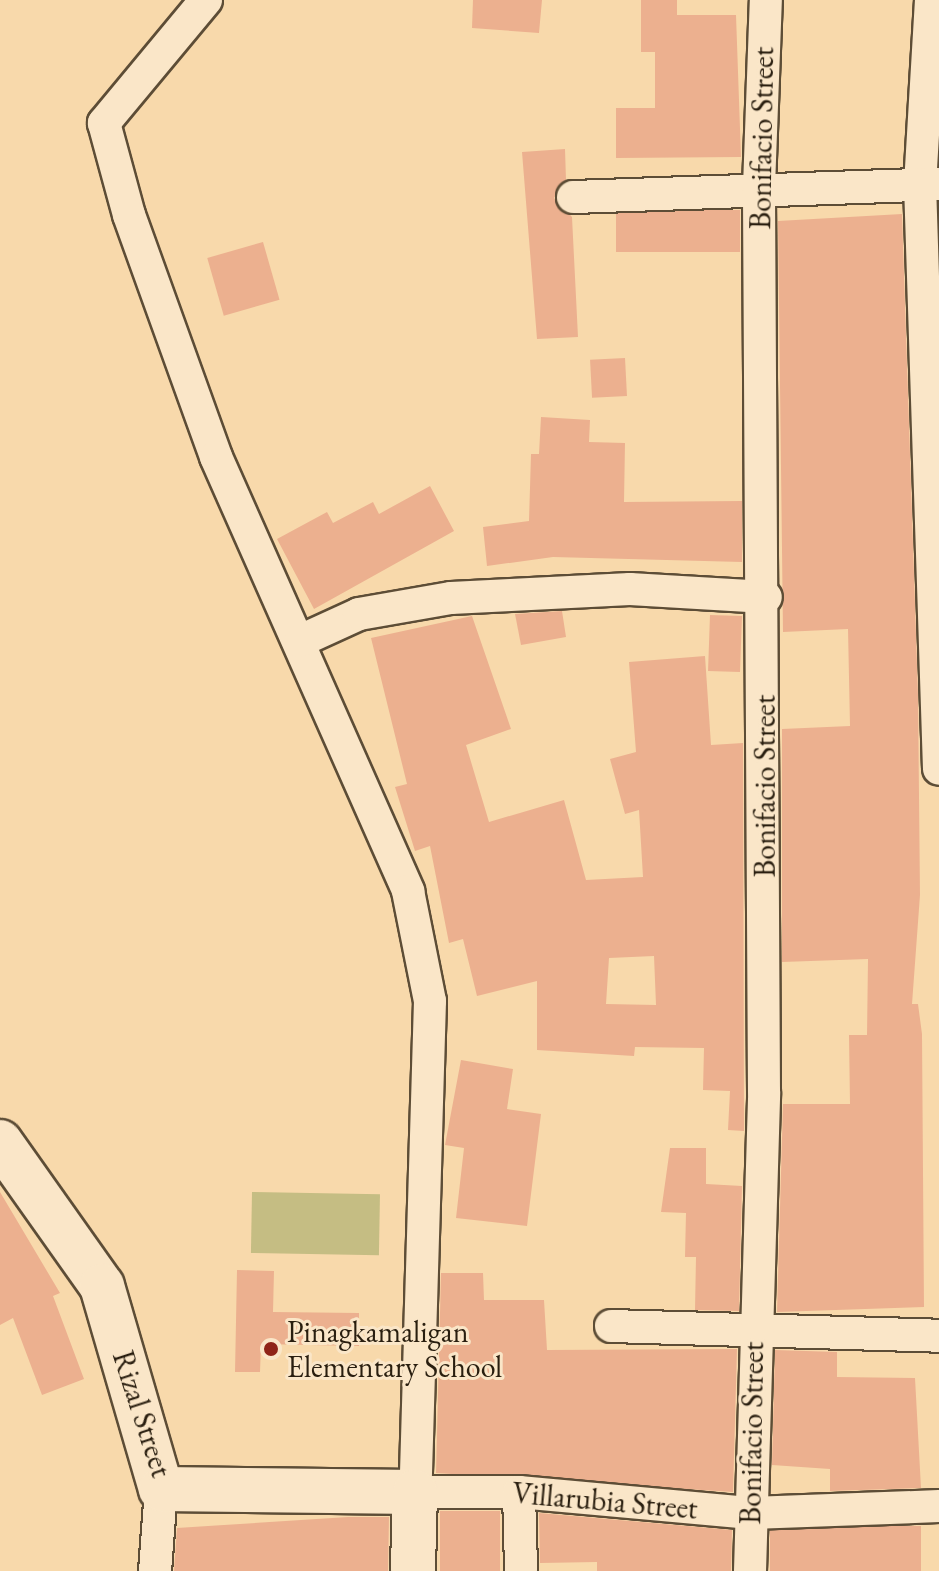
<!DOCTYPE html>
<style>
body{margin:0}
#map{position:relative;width:939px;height:1571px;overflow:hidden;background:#f8d9ab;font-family:"EB Garamond",serif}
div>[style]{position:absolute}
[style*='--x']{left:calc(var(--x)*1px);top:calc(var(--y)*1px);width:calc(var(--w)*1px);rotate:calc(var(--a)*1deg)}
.green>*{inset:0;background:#c5bd83;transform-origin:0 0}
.building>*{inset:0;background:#ecb08f;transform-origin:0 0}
.roads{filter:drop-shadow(2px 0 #5d4d36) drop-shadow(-2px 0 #5d4d36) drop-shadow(0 2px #5d4d36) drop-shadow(0 -2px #5d4d36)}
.street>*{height:32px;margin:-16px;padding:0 16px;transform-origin:16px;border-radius:16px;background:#fae6c8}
.secondary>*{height:44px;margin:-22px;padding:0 22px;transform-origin:22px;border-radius:22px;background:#fae6c8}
.dots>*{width:22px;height:22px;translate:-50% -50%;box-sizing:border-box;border:4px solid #fae6c8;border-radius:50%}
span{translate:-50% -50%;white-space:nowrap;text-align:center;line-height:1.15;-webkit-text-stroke:6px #fae6c8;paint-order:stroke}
.street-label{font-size:30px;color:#291e0f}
.poi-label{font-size:30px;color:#291e0f}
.left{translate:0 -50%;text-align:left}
</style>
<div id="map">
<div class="green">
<i style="left:252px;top:1192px;width:128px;height:61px;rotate:1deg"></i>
</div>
<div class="building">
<i style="clip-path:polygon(473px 0,542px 0,539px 33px,472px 28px)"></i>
<i style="clip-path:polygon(641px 0,677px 0,677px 15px,736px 15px,741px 157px,616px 158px,616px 108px,655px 108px,655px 52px,641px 52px)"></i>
<i style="clip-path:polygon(565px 149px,566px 180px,554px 198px,572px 217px,578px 337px,537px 339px,522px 152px)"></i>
<i style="left:740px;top:210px;width:42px;height:124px;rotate:90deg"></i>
<i style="clip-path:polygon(902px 214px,918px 695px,920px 895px,912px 1004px,918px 1004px,922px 1034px,924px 1307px,777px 1312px,783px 1104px,850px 1104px,849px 1035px,867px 1035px,868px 959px,782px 962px,782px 729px,850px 726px,848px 629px,783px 632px,778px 221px)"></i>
<i style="left:263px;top:242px;width:60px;height:58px;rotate:74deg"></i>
<i style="left:625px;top:358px;width:38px;height:35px;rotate:87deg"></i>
<i style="clip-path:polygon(541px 417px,590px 420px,589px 442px,625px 443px,624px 502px,742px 501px,742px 562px,553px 557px,487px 566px,483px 527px,529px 521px,531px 454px,539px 454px)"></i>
<i style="clip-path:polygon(430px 486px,454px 531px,314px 609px,277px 539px,327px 512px,333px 523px,373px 502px,379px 514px)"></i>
<i style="clip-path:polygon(562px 611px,566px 637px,521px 645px,515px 614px)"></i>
<i style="left:710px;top:615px;width:32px;height:56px;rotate:2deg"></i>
<i style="clip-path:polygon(evenodd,472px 616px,511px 729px,466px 745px,489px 822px,564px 800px,586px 880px,643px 877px,639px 810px,625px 814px,610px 759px,636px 752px,629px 662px,705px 656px,711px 745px,743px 743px,744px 1131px,728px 1130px,730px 1091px,703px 1090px,704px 1048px,635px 1047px,634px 1056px,537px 1050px,537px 981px,477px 996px,463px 939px,449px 943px,430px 846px,415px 851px,395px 787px,407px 784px,371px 638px,472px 616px,654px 956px,656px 1005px,606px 1004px,609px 958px,654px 956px)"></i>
<i style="clip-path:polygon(461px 1060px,513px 1069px,507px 1109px,541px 1114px,527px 1226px,456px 1218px,464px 1148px,445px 1145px)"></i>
<i style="clip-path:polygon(670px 1148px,706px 1148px,706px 1184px,742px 1186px,739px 1311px,695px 1310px,696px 1257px,685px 1257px,686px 1213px,661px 1212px)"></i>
<i style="clip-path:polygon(0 1192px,60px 1293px,53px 1296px,84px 1379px,42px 1395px,13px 1318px,0 1325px)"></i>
<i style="clip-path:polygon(237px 1270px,274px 1271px,273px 1312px,359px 1313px,359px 1346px,261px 1344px,260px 1372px,235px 1372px)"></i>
<i style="clip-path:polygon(441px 1273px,483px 1273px,484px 1300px,544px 1300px,547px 1350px,737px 1349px,733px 1492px,436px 1473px)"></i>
<i style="clip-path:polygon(775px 1350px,837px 1352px,837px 1377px,915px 1378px,921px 1488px,830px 1491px,830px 1469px,772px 1465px)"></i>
<i style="left:440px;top:1511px;width:60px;height:60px"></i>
<i style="clip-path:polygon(539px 1513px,732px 1530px,731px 1571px,597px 1571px,597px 1562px,540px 1563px)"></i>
<i style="clip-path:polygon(348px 1517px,389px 1517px,388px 1571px,174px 1571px,177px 1528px)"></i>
<i style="left:921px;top:1526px;width:45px;height:151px;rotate:90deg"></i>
</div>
<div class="roads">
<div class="street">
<i style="--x:206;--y:0;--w:160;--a:129.7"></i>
<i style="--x:104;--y:123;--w:95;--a:74.8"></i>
<i style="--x:129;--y:215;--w:257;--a:70.2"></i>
<i style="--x:216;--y:457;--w:475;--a:66.1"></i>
<i style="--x:408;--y:891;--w:112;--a:78.7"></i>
<i style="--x:430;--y:1001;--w:491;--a:91.7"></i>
<i style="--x:415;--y:1492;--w:104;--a:0"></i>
<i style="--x:519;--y:1492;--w:233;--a:5.2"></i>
<i style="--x:751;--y:1513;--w:188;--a:-2.1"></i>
<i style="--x:931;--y:0;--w:184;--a:93.4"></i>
<i style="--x:920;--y:184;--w:585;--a:88.14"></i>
<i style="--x:573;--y:197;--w:366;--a:-2"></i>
<i style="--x:300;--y:641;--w:65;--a:-24.6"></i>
<i style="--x:359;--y:614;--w:93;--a:-9.9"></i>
<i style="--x:451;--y:598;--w:179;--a:-2.9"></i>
<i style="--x:630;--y:589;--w:136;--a:3.4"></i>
<i style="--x:611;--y:1326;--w:328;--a:1.7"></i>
<i style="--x:519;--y:1492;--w:79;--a:88.5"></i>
<i style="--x:155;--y:1571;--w:82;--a:-85.8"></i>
<i style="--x:750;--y:1571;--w:479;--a:-88.3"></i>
<i style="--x:764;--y:1092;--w:905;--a:-90.32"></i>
<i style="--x:759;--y:187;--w:187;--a:-87.9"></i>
</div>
<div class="secondary">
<i style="--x:0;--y:1142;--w:176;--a:54.7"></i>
<i style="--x:102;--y:1286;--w:211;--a:73.8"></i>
<i style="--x:161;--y:1489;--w:254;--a:0.7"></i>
<i style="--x:415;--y:1492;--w:79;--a:91.5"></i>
</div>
</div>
<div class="dots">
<i style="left:271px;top:1349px;background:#8f2418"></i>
</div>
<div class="street-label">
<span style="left:762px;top:138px;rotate:-89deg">Bonifacio Street</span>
<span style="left:765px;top:786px;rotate:-90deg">Bonifacio Street</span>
<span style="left:142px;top:1414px;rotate:72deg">Rizal Street</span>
<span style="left:752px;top:1433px;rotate:-89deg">Bonifacio Street</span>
<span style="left:605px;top:1501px;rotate:5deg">Villarubia Street</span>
</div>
<div class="poi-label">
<span class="left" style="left:287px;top:1349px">Pinagkamaligan<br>Elementary School</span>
</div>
</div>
